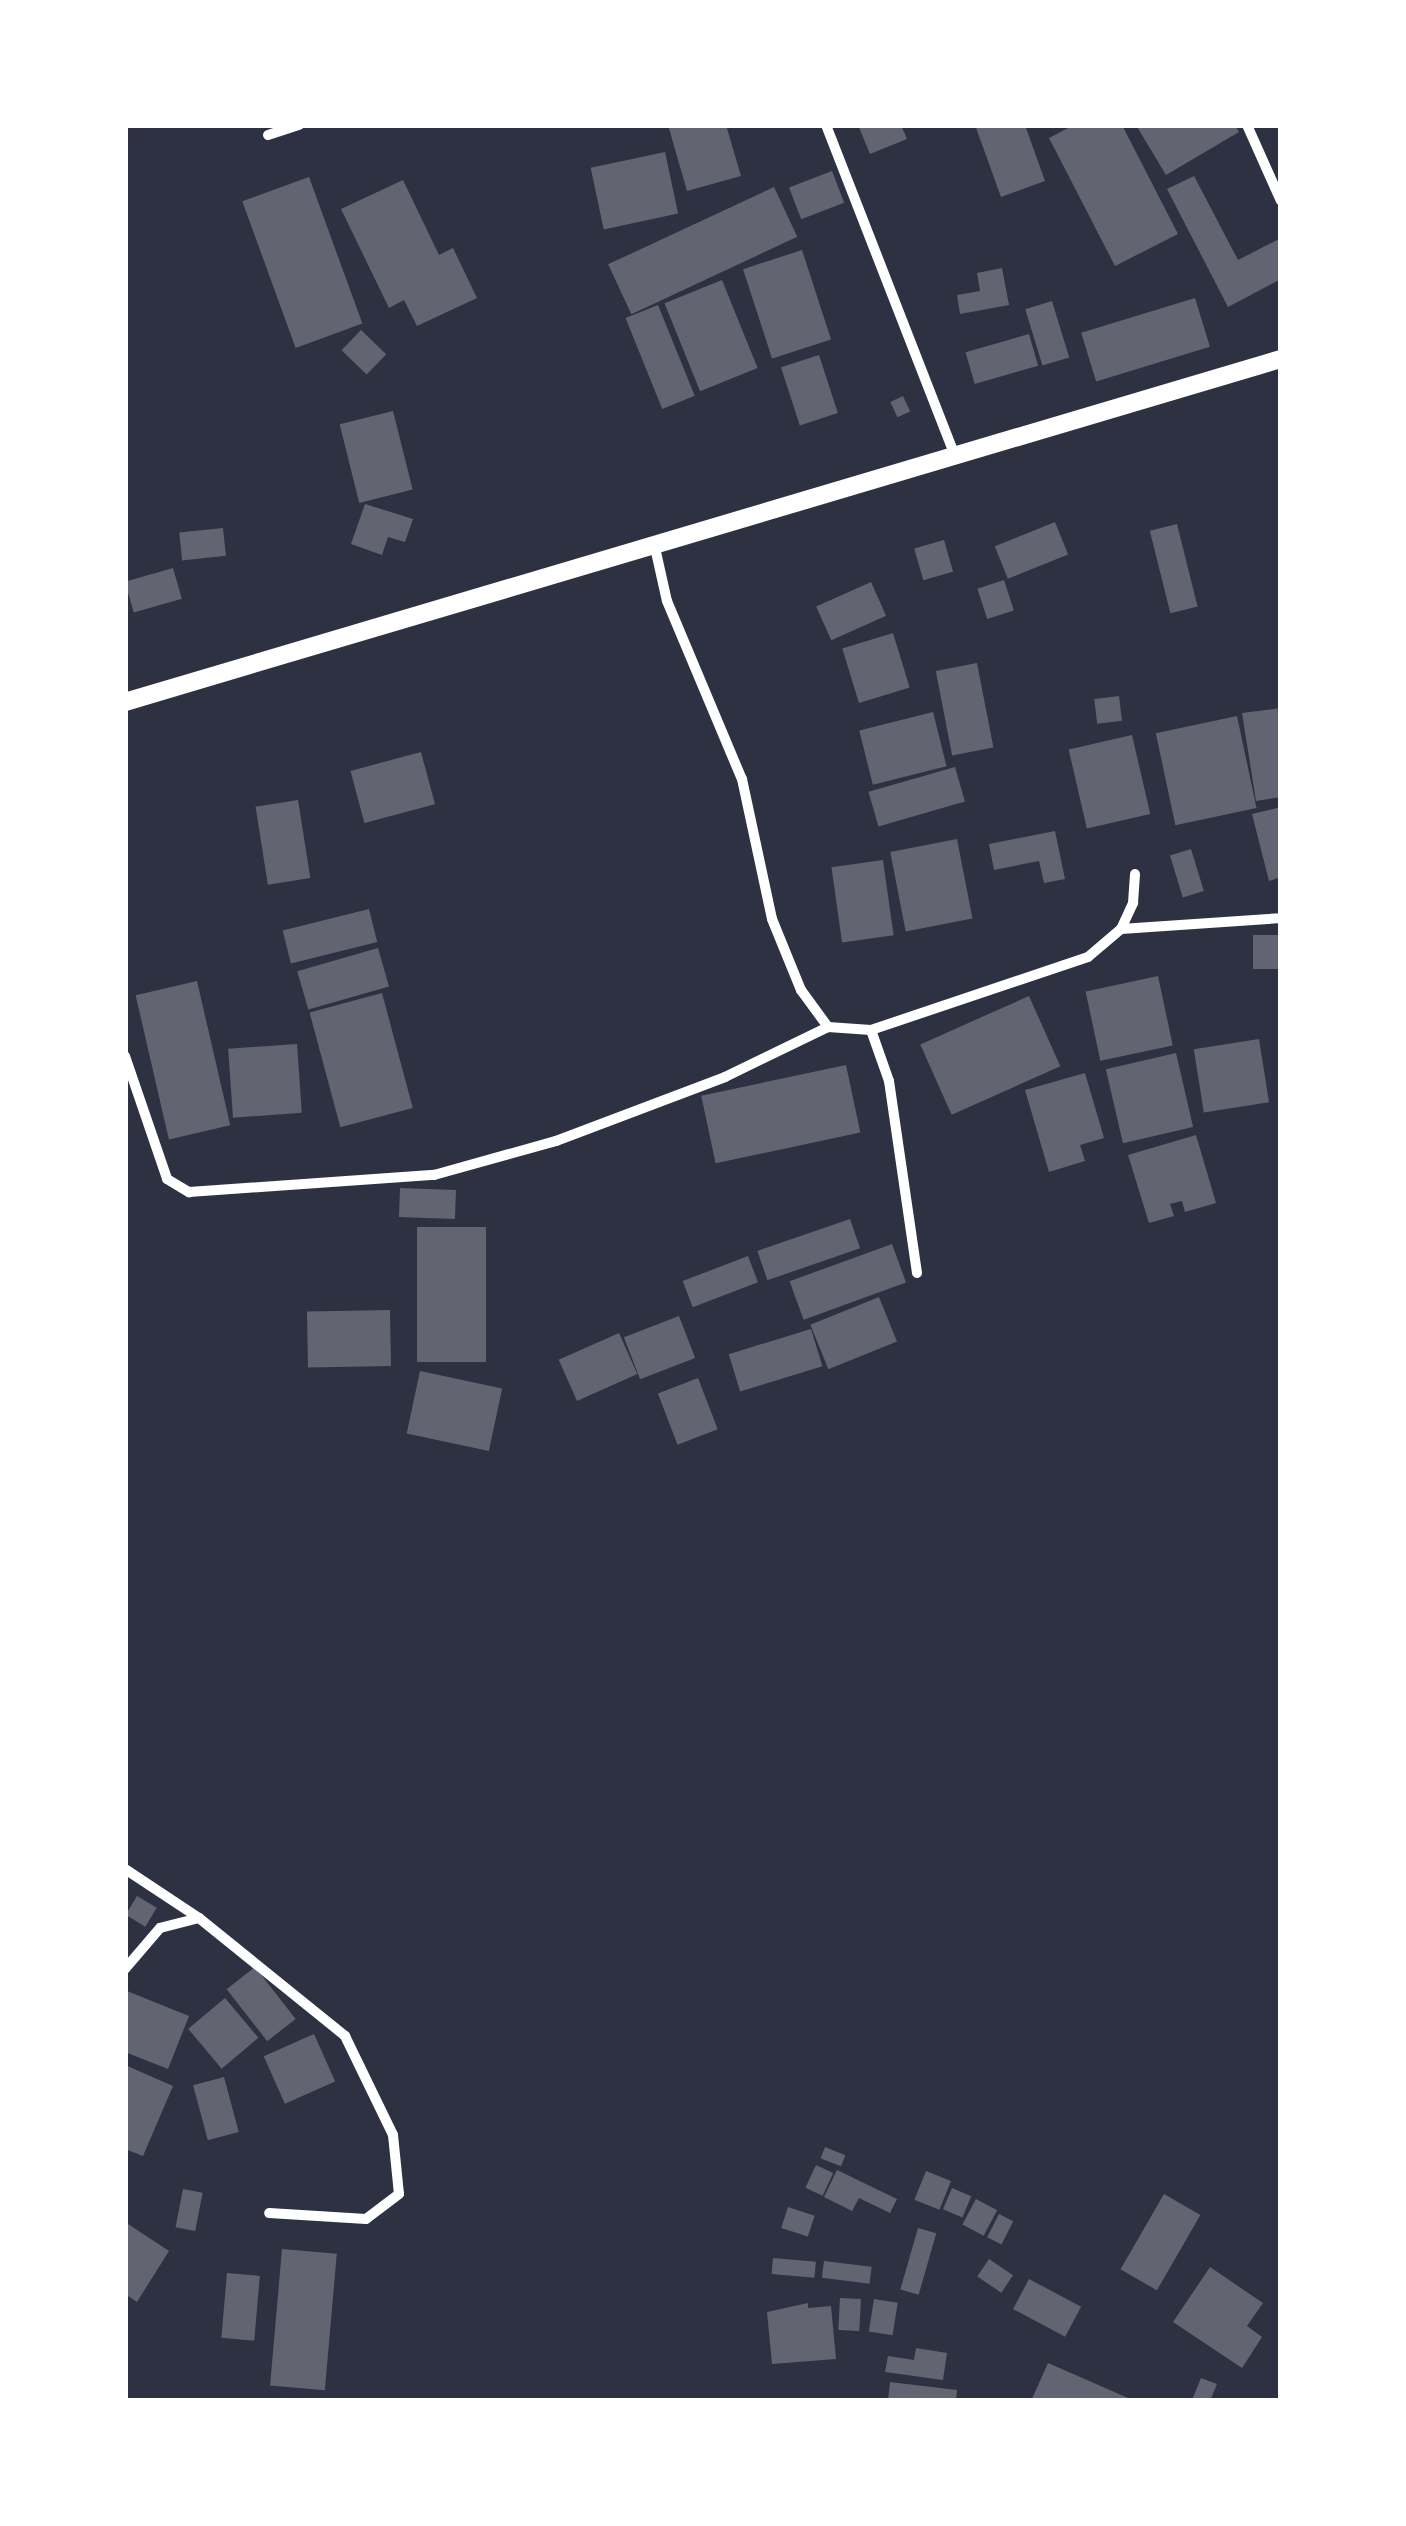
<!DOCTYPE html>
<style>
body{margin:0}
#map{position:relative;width:1406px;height:2526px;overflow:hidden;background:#2d3142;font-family:"Archivo Narrow",sans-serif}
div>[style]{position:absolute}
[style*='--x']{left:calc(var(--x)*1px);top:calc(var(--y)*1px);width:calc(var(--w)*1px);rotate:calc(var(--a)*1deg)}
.building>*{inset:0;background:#626471;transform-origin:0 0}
.minor>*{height:10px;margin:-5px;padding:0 5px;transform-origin:5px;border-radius:5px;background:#fff}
.tertiary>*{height:18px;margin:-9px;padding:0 9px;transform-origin:9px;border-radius:9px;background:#fff}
span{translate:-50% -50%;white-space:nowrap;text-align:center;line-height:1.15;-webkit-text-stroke:8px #fff;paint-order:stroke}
.frame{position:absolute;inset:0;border:128px solid #fff;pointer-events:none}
</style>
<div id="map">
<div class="building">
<i style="clip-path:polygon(668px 125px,726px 125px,741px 176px,687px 191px)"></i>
<i style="clip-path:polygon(858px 125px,901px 125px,907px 139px,870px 154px)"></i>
<i style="clip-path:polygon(975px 125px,1025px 125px,1045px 181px,1001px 197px)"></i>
<i style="clip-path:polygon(1074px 125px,1122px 125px,1178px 234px,1115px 266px,1049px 138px)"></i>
<i style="clip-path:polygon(1136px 125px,1235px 125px,1239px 132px,1166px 175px)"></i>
<i style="left:665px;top:152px;width:63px;height:76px;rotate:78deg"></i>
<i style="left:832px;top:171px;width:34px;height:46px;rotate:69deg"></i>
<i style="clip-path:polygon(1194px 176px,1238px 260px,1281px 238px,1281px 279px,1228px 307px,1167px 189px)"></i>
<i style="left:309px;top:177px;width:156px;height:71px;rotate:70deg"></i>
<i style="clip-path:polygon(403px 180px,439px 255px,453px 248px,477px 298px,417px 326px,404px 300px,389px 308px,341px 209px)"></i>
<i style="left:774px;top:187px;width:55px;height:183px;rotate:65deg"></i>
<i style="left:802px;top:250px;width:94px;height:62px;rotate:72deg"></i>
<i style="clip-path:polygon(1002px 268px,1009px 305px,960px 314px,957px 295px,980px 291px,977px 273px)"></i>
<i style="left:722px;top:280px;width:95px;height:62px;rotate:68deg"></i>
<i style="left:1195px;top:298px;width:51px;height:119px;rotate:73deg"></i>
<i style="left:1052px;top:301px;width:59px;height:28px;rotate:73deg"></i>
<i style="left:658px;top:305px;width:98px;height:35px;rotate:68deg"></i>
<i style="left:361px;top:330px;width:35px;height:28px;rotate:44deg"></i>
<i style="left:1029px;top:334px;width:33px;height:66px;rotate:74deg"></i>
<i style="left:819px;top:355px;width:61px;height:40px;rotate:72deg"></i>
<i style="left:903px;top:396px;width:17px;height:14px;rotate:65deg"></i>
<i style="left:393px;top:411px;width:81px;height:55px;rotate:76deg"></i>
<i style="clip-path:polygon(365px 504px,413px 519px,405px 542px,388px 537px,382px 555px,351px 544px)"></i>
<i style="left:1055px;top:522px;width:35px;height:65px;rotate:68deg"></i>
<i style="left:1177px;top:524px;width:85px;height:28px;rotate:76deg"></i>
<i style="left:223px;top:528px;width:28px;height:44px;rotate:84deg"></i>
<i style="left:944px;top:540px;width:33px;height:31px;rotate:74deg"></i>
<i style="left:173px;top:568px;width:32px;height:50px;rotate:74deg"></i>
<i style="left:1004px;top:580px;width:32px;height:28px;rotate:72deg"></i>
<i style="left:871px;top:582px;width:37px;height:60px;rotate:66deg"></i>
<i style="left:893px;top:633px;width:57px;height:53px;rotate:73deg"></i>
<i style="left:977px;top:663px;width:86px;height:42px;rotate:79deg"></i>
<i style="left:1119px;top:696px;width:25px;height:25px;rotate:83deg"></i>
<i style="clip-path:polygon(1281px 708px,1281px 797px,1256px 801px,1242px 713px)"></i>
<i style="left:933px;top:712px;width:56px;height:76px;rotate:76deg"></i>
<i style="left:1237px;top:716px;width:94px;height:83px;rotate:78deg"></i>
<i style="left:1132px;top:735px;width:81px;height:65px;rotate:77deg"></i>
<i style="left:421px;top:752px;width:54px;height:73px;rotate:75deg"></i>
<i style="left:955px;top:767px;width:36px;height:90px;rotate:74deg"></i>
<i style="left:298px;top:800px;width:79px;height:43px;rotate:81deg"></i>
<i style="clip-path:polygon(1281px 807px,1281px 877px,1269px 881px,1252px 814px)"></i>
<i style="clip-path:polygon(1055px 831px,1065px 879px,1044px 883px,1039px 861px,994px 870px,989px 844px)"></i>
<i style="left:957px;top:839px;width:81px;height:68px;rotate:79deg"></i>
<i style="left:1191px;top:849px;width:44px;height:22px;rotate:73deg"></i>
<i style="left:883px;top:860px;width:76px;height:52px;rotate:82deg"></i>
<i style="left:369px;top:909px;width:34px;height:89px;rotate:76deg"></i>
<i style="left:1281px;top:935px;width:34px;height:28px;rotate:90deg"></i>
<i style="left:378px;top:948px;width:40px;height:84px;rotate:74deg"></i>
<i style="left:1158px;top:976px;width:71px;height:74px;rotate:78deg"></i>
<i style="left:197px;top:981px;width:148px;height:63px;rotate:77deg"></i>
<i style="left:382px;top:993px;width:119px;height:75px;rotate:75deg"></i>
<i style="left:1029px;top:996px;width:77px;height:119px;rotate:66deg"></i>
<i style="left:1259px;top:1039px;width:64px;height:66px;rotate:81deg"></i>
<i style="left:297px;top:1044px;width:69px;height:69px;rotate:86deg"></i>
<i style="left:1176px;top:1053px;width:76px;height:72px;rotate:77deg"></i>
<i style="left:846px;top:1065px;width:69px;height:148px;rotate:78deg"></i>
<i style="clip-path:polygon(1085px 1073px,1104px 1138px,1080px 1145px,1085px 1161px,1049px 1172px,1025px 1090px)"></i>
<i style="clip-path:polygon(1196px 1135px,1216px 1203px,1185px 1212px,1182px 1201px,1170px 1204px,1174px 1216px,1149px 1223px,1128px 1155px)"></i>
<i style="left:400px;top:1188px;width:56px;height:29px;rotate:2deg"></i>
<i style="left:850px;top:1219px;width:31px;height:98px;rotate:71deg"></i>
<i style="left:417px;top:1227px;width:69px;height:135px"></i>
<i style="left:892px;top:1244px;width:41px;height:109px;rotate:70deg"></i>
<i style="left:748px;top:1256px;width:28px;height:70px;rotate:69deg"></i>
<i style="left:879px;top:1297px;width:48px;height:74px;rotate:68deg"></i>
<i style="left:390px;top:1310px;width:56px;height:83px;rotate:89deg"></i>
<i style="left:679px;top:1316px;width:45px;height:59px;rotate:69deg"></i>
<i style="left:811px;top:1329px;width:39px;height:86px;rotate:73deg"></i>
<i style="left:619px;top:1333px;width:45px;height:66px;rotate:66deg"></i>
<i style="left:420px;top:1371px;width:84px;height:64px;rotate:12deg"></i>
<i style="left:698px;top:1378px;width:55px;height:43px;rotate:69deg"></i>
<i style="left:137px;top:1896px;width:23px;height:22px;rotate:31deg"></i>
<i style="left:255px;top:1967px;width:66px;height:36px;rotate:52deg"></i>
<i style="clip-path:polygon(127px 1991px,189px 2016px,168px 2069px,125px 2052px)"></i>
<i style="left:225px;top:1998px;width:52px;height:48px;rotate:50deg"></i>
<i style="left:314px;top:2034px;width:52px;height:55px;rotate:66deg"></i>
<i style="clip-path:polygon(125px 2065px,173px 2086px,143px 2156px,125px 2149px)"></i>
<i style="left:224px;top:2077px;width:57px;height:32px;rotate:75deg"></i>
<i style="left:825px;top:2147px;width:22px;height:12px;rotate:22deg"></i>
<i style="left:816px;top:2165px;width:19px;height:25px;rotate:25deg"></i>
<i style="clip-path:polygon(837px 2170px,897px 2199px,890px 2213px,859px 2198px,852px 2211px,824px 2197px)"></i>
<i style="left:926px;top:2171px;width:27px;height:31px;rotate:22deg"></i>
<i style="left:952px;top:2188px;width:21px;height:23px;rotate:23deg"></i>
<i style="left:183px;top:2189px;width:20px;height:39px;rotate:11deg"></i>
<i style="left:1164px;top:2194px;width:42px;height:87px;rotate:30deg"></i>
<i style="left:976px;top:2199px;width:24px;height:29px;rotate:28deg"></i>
<i style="left:788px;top:2207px;width:28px;height:22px;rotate:18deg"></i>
<i style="left:999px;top:2214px;width:16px;height:26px;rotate:27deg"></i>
<i style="clip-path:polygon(125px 2222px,169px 2251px,137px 2302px,125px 2294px)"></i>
<i style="left:918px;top:2228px;width:19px;height:64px;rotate:16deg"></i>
<i style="left:282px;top:2249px;width:55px;height:137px;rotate:5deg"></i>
<i style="left:773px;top:2258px;width:43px;height:16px;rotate:5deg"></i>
<i style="left:989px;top:2259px;width:29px;height:21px;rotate:34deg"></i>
<i style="left:824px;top:2261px;width:48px;height:17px;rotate:7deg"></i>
<i style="clip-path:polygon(1210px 2267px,1263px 2303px,1247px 2326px,1262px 2337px,1242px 2368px,1173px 2322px)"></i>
<i style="left:227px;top:2273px;width:33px;height:65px;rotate:5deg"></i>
<i style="left:1029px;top:2279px;width:59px;height:34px;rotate:28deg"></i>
<i style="left:840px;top:2298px;width:21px;height:32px;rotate:3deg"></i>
<i style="left:874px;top:2299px;width:24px;height:33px;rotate:9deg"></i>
<i style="clip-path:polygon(808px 2303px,808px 2308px,831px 2306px,836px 2359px,772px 2364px,767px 2312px)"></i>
<i style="clip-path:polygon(916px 2348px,947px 2353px,943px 2380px,885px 2372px,888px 2356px,914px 2360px)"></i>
<i style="clip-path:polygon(1048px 2363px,1135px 2401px,1031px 2401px)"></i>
<i style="clip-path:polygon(1201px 2378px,1217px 2384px,1210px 2401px,1192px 2400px)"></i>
<i style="clip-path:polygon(890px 2382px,957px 2390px,956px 2401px,888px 2401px)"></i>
</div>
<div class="minor">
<i style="--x:826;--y:125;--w:358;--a:68.7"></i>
<i style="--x:1247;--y:125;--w:83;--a:65.9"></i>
<i style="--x:268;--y:135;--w:33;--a:-18"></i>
<i style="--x:654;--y:543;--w:59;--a:77.4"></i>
<i style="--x:667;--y:601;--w:193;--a:67.2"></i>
<i style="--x:742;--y:779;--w:143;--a:77.9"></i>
<i style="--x:772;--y:919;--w:77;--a:67.8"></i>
<i style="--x:801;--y:990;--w:46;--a:53.9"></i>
<i style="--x:1121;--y:929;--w:160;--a:-3.9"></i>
<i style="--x:871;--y:1030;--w:54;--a:70.6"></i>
<i style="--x:889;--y:1081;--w:194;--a:81.7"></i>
<i style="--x:125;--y:1056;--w:130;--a:71.1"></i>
<i style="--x:167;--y:1179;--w:26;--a:31"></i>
<i style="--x:189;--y:1192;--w:246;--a:-4"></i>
<i style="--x:434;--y:1175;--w:127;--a:-15.6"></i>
<i style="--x:556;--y:1141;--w:181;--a:-20.7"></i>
<i style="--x:725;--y:1077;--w:114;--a:-25.9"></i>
<i style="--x:828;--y:1027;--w:43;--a:4"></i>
<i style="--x:871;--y:1030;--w:229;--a:-18.6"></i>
<i style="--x:1088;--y:957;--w:43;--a:-40.3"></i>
<i style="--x:1121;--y:929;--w:29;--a:-65"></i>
<i style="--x:1133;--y:903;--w:29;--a:-86"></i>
<i style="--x:125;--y:1869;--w:89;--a:33.5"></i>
<i style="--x:199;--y:1918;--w:40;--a:165.6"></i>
<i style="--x:160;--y:1928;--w:54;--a:130.5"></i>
<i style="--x:199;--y:1918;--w:188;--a:38.9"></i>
<i style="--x:345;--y:2036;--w:110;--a:64.1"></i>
<i style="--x:393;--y:2135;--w:59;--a:84.2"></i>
<i style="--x:399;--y:2194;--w:41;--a:142.9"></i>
<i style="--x:366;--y:2219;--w:97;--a:-176.5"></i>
</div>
<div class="tertiary">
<i style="--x:125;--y:702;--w:1206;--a:-16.53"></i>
</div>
<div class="frame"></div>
</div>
